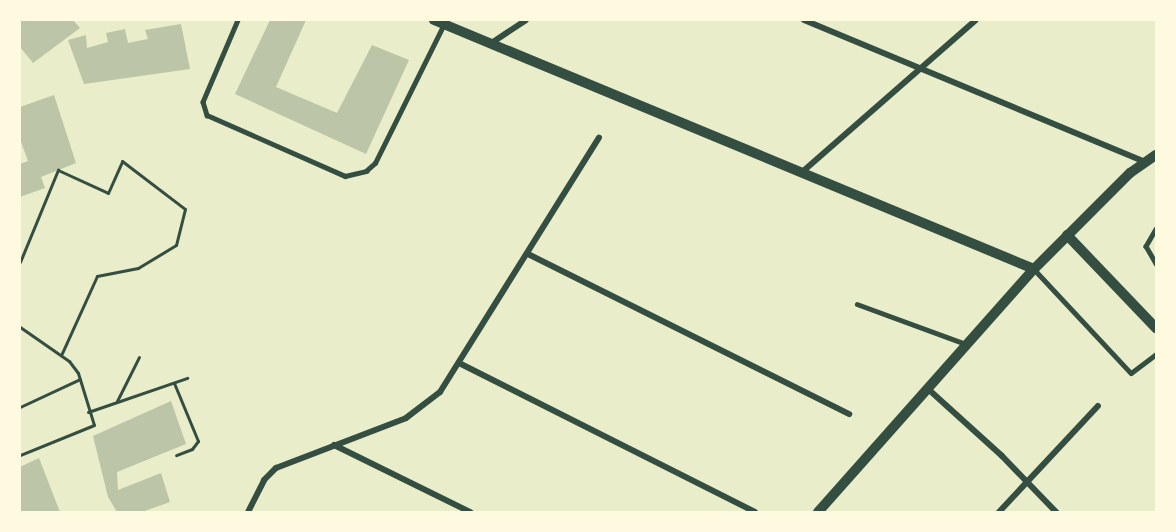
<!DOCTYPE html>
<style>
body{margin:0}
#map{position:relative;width:1176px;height:532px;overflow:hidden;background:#e9edc9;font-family:Commissioner,sans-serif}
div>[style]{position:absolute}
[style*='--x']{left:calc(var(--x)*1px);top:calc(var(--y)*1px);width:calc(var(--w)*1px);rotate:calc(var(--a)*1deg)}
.building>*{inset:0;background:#bcc5a7}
.path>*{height:3px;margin:-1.5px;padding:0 1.5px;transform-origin:1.5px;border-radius:1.5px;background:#344e41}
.service>*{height:4.5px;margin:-2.25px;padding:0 2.25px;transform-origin:2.25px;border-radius:2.25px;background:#344e41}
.minor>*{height:6px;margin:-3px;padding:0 3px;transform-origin:3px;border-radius:3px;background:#344e41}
.tertiary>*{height:10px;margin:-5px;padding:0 5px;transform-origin:5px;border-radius:5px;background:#344e41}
span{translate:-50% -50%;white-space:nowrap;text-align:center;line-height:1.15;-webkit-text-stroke:4.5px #fefae0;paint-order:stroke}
.frame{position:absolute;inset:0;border:21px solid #fefae0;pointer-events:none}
</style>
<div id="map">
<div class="building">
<i style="clip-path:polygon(20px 20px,73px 20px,80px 28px,33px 63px,20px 47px)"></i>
<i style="clip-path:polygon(270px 20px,306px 20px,276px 87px,337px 113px,372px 45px,409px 60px,366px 154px,235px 94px)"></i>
<i style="clip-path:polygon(181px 24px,190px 69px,84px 84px,68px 40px,86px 35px,87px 48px,108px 42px,106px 33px,125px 29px,128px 43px,148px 39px,145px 30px)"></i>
<i style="clip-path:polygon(54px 95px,76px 163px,41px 177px,45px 188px,20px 197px,20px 164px,28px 161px,20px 139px,20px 107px)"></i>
<i style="clip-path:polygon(171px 401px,186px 444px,117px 472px,118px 490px,161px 473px,170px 502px,142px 512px,117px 512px,108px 497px,93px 436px)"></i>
<i style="clip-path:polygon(39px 458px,60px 512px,20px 512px,20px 467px)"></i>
</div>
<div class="path">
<i style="--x:20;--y:262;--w:100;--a:-67.6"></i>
<i style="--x:58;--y:170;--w:55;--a:24.7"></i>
<i style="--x:108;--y:193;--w:35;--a:-66"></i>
<i style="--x:122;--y:161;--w:79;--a:37.3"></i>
<i style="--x:185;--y:209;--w:37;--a:104"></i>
<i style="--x:176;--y:245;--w:44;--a:148.8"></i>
<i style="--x:138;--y:268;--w:42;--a:169"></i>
<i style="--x:97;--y:276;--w:85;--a:114.4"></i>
<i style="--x:20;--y:327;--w:60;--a:34.8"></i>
<i style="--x:69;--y:361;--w:15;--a:53"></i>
<i style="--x:78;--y:373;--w:54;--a:72.9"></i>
<i style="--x:94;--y:425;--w:80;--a:157.9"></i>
<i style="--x:174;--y:383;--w:63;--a:67.5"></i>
<i style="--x:198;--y:441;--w:10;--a:127"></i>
<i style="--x:192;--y:449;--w:17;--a:159"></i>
<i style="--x:117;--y:401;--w:49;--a:-63.4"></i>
<i style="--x:20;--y:407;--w:66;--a:-25"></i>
<i style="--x:88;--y:412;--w:105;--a:-19"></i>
</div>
<div class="service">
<i style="--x:238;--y:20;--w:89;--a:113.1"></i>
<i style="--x:203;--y:102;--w:14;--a:73"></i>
<i style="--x:207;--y:115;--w:151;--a:23.8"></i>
<i style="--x:345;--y:176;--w:22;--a:-13"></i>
<i style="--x:366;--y:171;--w:12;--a:-42"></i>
<i style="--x:375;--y:163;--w:155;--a:-63.6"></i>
<i style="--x:1156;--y:229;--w:20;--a:120"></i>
<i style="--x:1146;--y:246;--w:20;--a:60"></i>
<i style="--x:1034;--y:269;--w:142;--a:47"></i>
<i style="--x:1131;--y:373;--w:31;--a:-37"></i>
<i style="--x:857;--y:304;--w:116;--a:20.2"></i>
</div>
<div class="minor">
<i style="--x:804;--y:20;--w:369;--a:22.6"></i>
<i style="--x:490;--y:44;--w:43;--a:-33.7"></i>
<i style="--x:801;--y:173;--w:232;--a:-41.2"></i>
<i style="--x:528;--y:254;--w:359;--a:26.5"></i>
<i style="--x:461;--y:364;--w:329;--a:26.7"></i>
<i style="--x:927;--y:388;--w:101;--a:42.2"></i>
<i style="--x:1002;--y:456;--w:78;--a:46"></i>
<i style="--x:334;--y:445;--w:152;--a:26.2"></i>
<i style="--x:248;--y:512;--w:36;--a:-63"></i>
<i style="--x:264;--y:480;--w:17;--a:-45"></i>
<i style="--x:276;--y:468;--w:139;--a:-21"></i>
<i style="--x:406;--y:418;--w:43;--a:-37.4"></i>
<i style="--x:440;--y:392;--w:300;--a:-58"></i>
<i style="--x:999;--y:512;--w:145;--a:-47"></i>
</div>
<div class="tertiary">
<i style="--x:434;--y:20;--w:650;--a:22.54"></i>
<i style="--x:1067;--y:235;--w:129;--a:46.3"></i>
<i style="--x:818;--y:512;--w:325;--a:-48.4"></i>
<i style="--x:1034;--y:269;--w:136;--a:-45"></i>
<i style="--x:1130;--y:173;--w:32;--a:-35"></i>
</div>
<div class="frame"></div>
</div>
